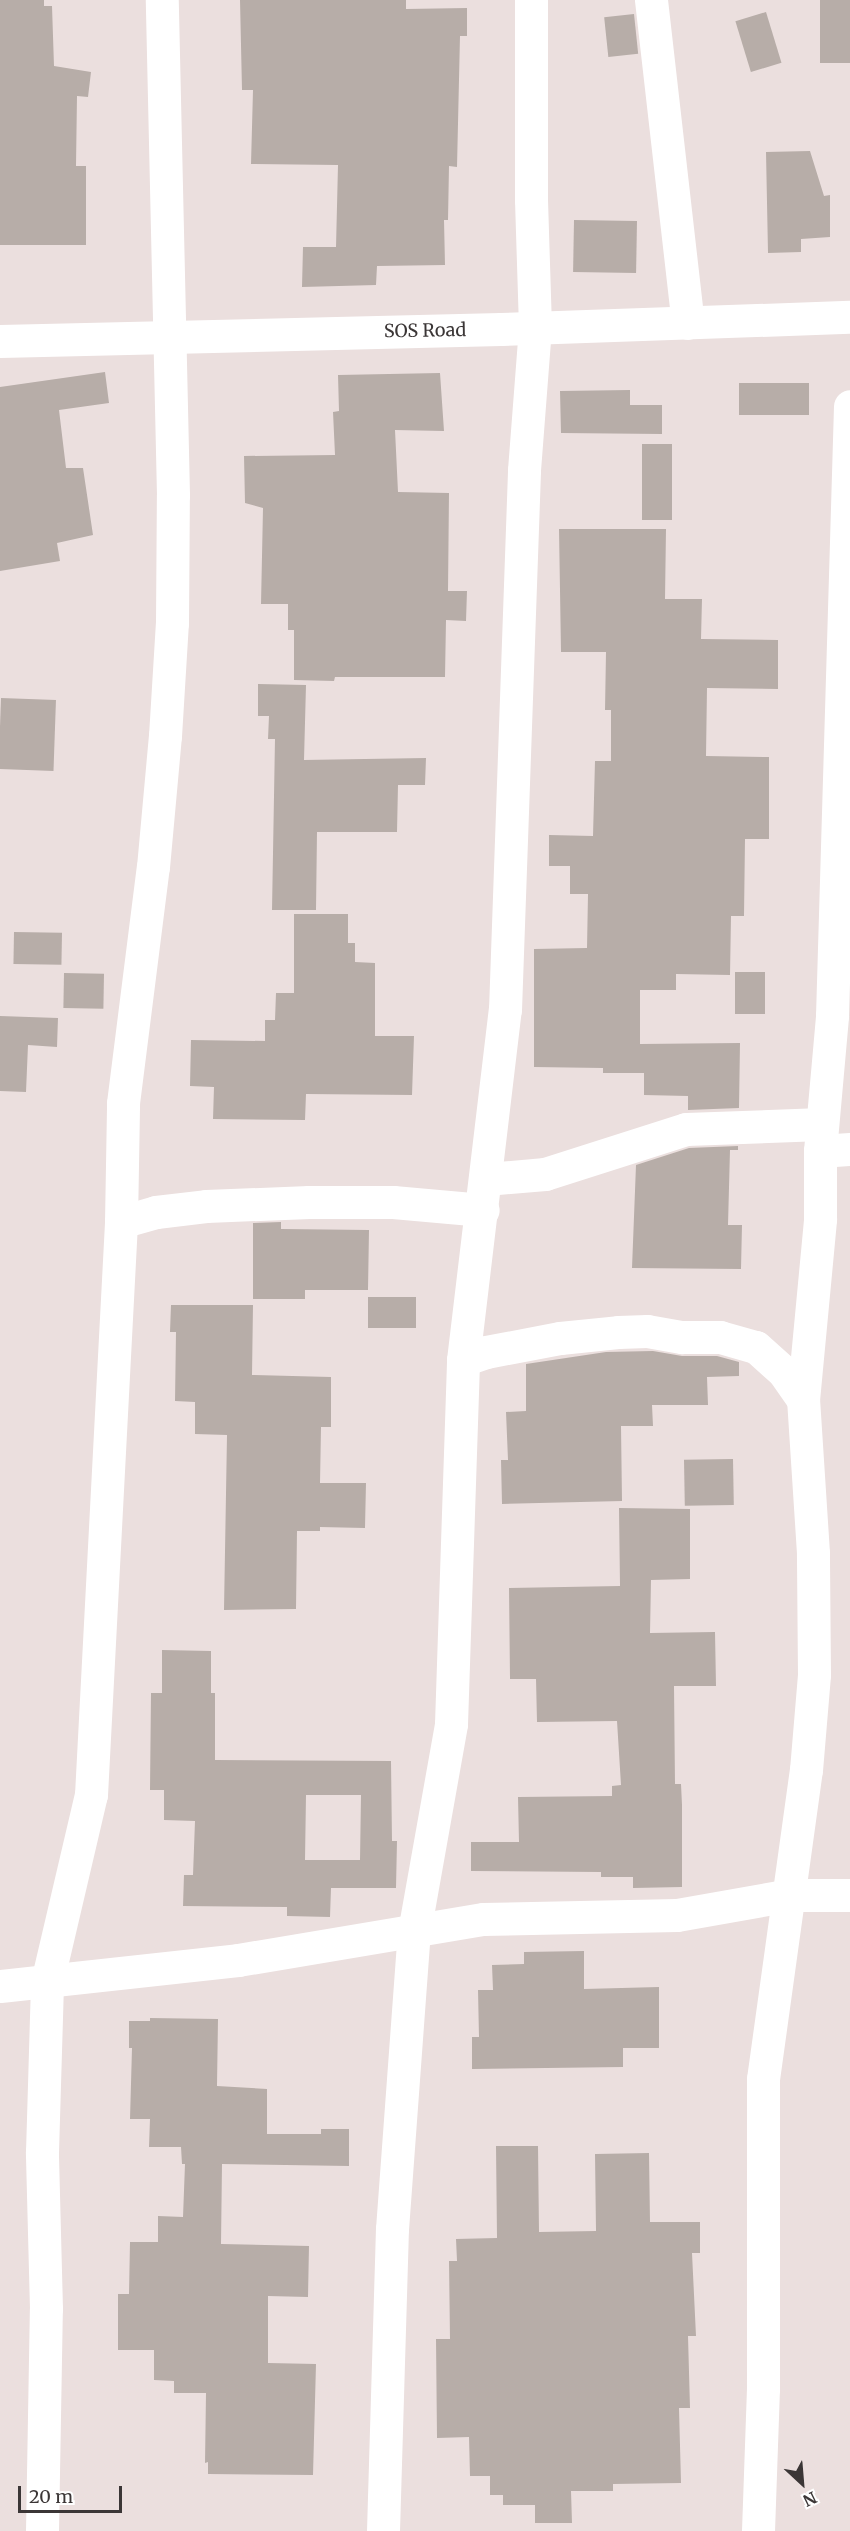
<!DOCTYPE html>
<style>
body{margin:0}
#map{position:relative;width:850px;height:2531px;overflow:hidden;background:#ebdfde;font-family:Merriweather,serif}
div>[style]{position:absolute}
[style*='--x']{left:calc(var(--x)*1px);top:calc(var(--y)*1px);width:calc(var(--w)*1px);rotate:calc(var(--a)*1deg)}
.building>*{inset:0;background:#b7ada8;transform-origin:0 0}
.minor>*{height:33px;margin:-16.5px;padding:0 16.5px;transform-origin:16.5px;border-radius:16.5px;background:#fff}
span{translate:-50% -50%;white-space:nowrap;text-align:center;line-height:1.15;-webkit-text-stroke:6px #fff;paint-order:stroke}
.street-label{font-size:18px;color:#3b3636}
.north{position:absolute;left:772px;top:2453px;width:60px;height:60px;-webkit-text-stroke:4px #fff;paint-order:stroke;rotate:154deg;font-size:16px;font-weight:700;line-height:24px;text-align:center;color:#3b3636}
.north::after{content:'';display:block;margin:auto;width:21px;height:27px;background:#3b3636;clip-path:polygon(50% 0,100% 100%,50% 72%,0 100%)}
.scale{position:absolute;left:18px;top:2486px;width:104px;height:27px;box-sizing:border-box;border:3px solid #3b3636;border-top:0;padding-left:8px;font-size:18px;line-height:21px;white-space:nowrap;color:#3b3636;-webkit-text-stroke:4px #fff;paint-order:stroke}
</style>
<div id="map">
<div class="building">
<i style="clip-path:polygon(0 0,44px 0,44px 6px,52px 6px,54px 66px,91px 72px,88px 97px,77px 96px,76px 166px,86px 166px,86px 245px,0 245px)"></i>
<i style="clip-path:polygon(240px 0,406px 0,406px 9px,467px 8px,467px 36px,460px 36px,457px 167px,449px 166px,448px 220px,444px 220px,445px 265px,377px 266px,376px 285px,302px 287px,303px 247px,336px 247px,338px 165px,251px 164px,253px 90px,242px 90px)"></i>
<i style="left:820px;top:0;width:30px;height:63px"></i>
<i style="left:766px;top:12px;width:53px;height:32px;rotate:73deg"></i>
<i style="left:634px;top:14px;width:40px;height:30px;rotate:84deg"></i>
<i style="clip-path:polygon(810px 151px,824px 196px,830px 195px,830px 237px,801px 239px,801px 252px,768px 253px,766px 152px)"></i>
<i style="left:574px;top:220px;width:63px;height:52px;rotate:1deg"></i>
<i style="clip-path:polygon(105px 372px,109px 403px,59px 410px,66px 468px,83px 468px,93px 535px,57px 543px,60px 561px,0 571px,0 387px)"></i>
<i style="clip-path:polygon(440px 373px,444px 431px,395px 430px,398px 492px,449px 493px,448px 591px,467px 591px,466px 621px,446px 620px,445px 677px,335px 677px,334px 681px,294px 680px,294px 630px,288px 630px,288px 604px,261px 604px,263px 508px,245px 503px,244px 456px,335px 455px,333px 412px,339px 411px,338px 375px)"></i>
<i style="left:739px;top:383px;width:70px;height:32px"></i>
<i style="clip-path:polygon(630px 390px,630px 405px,662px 405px,662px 434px,561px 433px,560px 391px)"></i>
<i style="left:642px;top:444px;width:30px;height:76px"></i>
<i style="clip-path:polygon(559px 529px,666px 529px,665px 599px,702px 599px,701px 639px,778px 640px,778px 689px,707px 688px,706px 756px,769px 757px,769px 839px,745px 839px,744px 916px,731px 916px,730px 975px,676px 974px,676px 990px,640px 990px,640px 1044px,740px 1043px,739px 1108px,688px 1110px,688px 1096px,644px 1095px,644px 1073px,603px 1073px,603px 1068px,534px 1067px,534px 949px,587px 948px,588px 894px,570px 894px,570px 866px,549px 866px,549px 835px,593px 836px,595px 761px,611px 761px,611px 710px,605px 710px,606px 652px,561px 652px)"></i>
<i style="clip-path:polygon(258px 684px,306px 685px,304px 760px,426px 758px,425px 785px,398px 785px,397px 832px,317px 832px,316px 910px,272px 910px,275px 739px,268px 739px,269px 716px,258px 716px)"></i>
<i style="left:1px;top:698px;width:55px;height:71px;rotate:2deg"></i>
<i style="clip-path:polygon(294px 914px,348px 914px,348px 943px,355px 943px,355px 962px,375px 963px,375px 1036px,414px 1036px,412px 1095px,306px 1094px,305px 1120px,213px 1119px,214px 1087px,190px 1086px,191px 1040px,265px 1041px,265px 1020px,275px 1020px,276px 993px,294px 993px)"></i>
<i style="left:14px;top:932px;width:48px;height:32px;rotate:1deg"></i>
<i style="left:735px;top:972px;width:30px;height:42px"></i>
<i style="left:64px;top:973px;width:40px;height:35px;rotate:1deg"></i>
<i style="clip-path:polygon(0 1016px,58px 1018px,57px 1047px,28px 1045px,26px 1092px,0 1091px)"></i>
<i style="clip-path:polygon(738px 1146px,738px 1150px,730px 1150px,728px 1225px,742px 1225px,741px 1269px,632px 1268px,636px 1165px,689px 1148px)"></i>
<i style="clip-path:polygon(281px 1222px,281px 1229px,369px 1230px,368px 1290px,305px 1290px,305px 1299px,253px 1299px,253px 1223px)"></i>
<i style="left:368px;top:1297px;width:48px;height:31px"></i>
<i style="clip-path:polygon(171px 1305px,253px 1305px,252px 1375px,331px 1377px,331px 1427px,321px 1427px,320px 1483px,366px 1483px,365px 1528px,320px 1527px,320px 1531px,297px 1531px,296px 1609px,224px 1610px,227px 1435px,195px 1434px,195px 1402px,175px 1401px,176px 1332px,170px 1332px)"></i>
<i style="clip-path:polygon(653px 1351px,682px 1356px,717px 1356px,739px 1362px,739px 1376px,707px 1377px,708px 1405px,652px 1405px,653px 1426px,621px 1426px,622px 1501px,502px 1504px,501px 1460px,508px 1460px,506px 1412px,526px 1411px,526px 1364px,606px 1352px)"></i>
<i style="left:733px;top:1459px;width:46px;height:49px;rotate:89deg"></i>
<i style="clip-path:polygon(619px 1508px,690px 1509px,690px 1579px,651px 1580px,650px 1633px,715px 1632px,716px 1686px,674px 1686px,675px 1784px,681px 1784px,682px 1805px,682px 1887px,633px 1888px,633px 1877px,601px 1877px,601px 1872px,471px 1871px,471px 1842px,519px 1842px,518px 1797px,612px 1796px,612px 1786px,621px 1785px,617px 1721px,537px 1722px,536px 1679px,510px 1679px,509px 1588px,620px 1586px)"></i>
<i style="clip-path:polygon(evenodd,162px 1650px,211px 1651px,211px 1693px,215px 1693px,215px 1760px,391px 1761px,392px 1841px,397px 1841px,396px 1888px,331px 1888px,330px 1917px,287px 1916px,287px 1907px,183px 1906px,184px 1875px,193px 1875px,195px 1821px,164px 1820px,164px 1790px,150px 1790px,151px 1693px,162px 1693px,162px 1650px,306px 1795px,361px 1795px,360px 1860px,305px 1860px,306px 1795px)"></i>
<i style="clip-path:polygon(584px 1951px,584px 1989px,659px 1987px,659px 2048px,623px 2048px,623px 2067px,472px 2069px,472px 2037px,479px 2037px,478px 1990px,493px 1990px,492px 1965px,524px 1964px,524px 1952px)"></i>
<i style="clip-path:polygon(150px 2018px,218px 2019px,217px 2086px,267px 2089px,267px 2134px,321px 2134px,321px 2129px,349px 2129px,349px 2166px,222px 2164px,221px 2244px,309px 2246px,308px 2297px,268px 2296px,268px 2363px,316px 2364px,313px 2475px,208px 2474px,208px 2462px,205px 2463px,206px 2393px,174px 2393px,174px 2381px,154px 2380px,154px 2350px,118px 2350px,118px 2294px,129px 2294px,130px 2242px,158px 2242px,158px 2216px,183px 2217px,185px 2164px,182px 2164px,181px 2147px,149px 2147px,150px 2119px,130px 2119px,132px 2048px,129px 2048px,129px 2021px,150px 2021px)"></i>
<i style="clip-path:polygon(496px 2146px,538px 2146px,539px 2232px,596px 2231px,595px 2154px,649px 2153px,650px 2222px,700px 2222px,700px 2253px,692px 2253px,696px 2336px,688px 2336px,690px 2408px,679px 2408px,681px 2483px,613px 2484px,613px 2491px,571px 2491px,572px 2523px,535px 2523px,535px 2505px,503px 2505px,503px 2495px,490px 2495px,490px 2476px,470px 2476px,469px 2437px,437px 2438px,436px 2339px,450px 2339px,449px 2261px,457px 2261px,456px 2239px,497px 2238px)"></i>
</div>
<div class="minor">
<i style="--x:651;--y:0;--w:325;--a:83.5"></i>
<i style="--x:0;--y:341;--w:501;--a:-1.37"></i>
<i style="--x:501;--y:329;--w:349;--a:-2"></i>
<i style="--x:820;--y:1151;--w:30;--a:-4"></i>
<i style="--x:486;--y:1179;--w:59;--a:-4.8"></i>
<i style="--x:545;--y:1174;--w:148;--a:-17.7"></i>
<i style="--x:686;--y:1129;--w:136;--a:-2.1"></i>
<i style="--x:121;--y:1222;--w:36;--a:-16"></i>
<i style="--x:156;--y:1212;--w:50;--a:-6.8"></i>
<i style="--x:206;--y:1206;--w:103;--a:-2.2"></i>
<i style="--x:309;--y:1202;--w:84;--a:0"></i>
<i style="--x:393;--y:1202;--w:90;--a:5.1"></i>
<i style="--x:463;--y:1360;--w:24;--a:-19"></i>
<i style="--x:486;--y:1352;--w:75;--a:-10.7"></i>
<i style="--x:560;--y:1338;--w:58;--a:-5.9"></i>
<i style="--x:618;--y:1332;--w:29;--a:-2"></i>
<i style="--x:647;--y:1331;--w:36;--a:10"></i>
<i style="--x:682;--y:1337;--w:38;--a:0"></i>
<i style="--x:720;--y:1337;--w:37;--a:16"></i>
<i style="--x:756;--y:1347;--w:36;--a:42"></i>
<i style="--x:783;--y:1371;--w:35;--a:55"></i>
<i style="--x:0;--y:1986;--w:239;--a:-6.2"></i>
<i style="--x:238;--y:1960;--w:248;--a:-9.5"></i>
<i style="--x:483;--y:1919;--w:194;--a:-1.2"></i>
<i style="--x:677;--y:1915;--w:115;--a:-10"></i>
<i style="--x:790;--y:1895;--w:60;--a:0"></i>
<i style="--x:42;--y:2531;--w:222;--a:-89"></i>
<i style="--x:46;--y:2309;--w:157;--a:-91.5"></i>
<i style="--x:42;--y:2152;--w:170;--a:-88.3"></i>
<i style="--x:47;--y:1982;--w:192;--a:-76.8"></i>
<i style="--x:91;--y:1795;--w:574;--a:-87"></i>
<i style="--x:121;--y:1222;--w:119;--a:-89"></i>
<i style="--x:123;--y:1103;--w:238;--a:-82.8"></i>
<i style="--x:153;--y:867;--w:132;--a:-84.8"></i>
<i style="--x:165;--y:736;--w:113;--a:-86.5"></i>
<i style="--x:172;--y:623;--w:128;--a:-89.6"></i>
<i style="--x:173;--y:495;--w:495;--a:-91.3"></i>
<i style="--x:383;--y:2531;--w:302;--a:-88.3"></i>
<i style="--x:392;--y:2229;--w:298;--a:-85.8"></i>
<i style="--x:414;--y:1932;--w:211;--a:-79.9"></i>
<i style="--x:451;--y:1724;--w:364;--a:-88.1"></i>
<i style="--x:463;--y:1360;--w:353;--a:-83.2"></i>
<i style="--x:505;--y:1010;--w:540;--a:-87.98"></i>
<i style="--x:524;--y:470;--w:143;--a:-85.6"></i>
<i style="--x:535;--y:327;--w:127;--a:-91.8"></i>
<i style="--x:531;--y:200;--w:200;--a:-90"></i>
<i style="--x:758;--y:2531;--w:142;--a:-88"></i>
<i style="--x:763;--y:2389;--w:310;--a:-90"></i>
<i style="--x:763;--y:2079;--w:312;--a:-82.1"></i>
<i style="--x:806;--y:1770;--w:95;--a:-85.2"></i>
<i style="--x:814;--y:1675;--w:122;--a:-90.5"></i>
<i style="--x:813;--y:1553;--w:153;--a:-93.7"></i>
<i style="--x:803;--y:1400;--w:182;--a:-84.6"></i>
<i style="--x:820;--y:1219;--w:68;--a:-90"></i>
<i style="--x:820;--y:1151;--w:136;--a:-84.9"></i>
<i style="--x:832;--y:1016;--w:610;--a:-88.31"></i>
</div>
<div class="street-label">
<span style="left:425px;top:331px;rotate:-1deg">SOS Road</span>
</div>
<div class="north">N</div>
<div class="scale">20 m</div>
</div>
